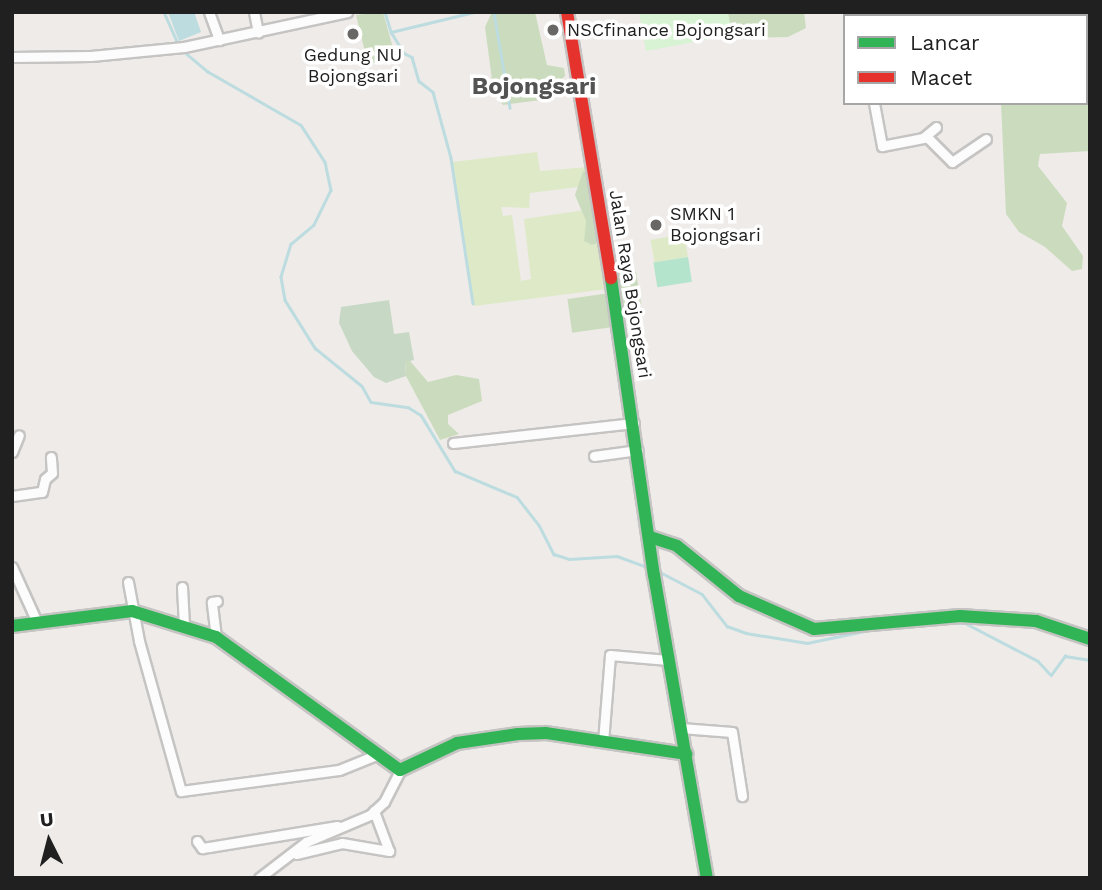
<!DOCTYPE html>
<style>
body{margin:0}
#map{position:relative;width:1102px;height:890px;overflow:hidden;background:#eeebe8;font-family:"Work Sans",sans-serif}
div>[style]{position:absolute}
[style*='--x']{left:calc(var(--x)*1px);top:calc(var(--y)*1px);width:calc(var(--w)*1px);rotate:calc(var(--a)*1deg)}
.grass>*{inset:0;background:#deeac7;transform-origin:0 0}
.forest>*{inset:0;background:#cbdcbe;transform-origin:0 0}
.cemetery>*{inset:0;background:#c7d8c5}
.park>*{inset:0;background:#d7f3d4}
.pitch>*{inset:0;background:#b4e4cb;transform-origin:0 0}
.water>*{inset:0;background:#bcdce0}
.stream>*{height:2.5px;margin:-1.25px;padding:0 1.25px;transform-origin:1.25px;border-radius:1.25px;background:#bcdce0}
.roads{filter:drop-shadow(2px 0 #c5c4c3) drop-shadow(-2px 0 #c5c4c3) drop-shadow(0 2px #c5c4c3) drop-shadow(0 -2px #c5c4c3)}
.street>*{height:9px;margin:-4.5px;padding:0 4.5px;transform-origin:4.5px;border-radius:4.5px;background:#fcfcfc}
.fast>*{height:12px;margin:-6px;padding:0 6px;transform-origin:6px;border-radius:6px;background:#30b455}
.jam>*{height:12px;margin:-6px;padding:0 6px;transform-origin:6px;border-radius:6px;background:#e5322d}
.dots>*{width:19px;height:19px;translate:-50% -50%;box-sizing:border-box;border:4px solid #fff;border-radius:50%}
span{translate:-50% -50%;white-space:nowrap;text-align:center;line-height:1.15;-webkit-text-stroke:7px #fff;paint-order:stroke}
.poi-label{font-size:18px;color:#202020}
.left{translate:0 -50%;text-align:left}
.street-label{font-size:18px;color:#202020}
.district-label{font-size:24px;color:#535353;font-weight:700}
.frame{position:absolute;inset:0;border:14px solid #202020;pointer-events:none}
.legend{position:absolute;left:843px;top:14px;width:245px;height:91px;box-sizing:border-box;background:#fff;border:2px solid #a6a6a6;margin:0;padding:9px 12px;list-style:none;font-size:21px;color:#202020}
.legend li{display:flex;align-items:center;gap:14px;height:35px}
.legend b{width:35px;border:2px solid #a6a6a6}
.north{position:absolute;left:14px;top:806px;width:70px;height:70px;-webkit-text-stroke:5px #fff;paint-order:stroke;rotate:354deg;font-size:19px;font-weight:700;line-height:28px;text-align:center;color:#202020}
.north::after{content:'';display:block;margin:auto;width:24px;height:32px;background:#202020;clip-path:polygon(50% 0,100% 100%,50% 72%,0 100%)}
</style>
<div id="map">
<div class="grass">
<i style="clip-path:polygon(537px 152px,540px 171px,589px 167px,590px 174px,578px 187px,530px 193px,529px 208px,501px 207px,503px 216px,512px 215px,521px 281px,531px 279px,524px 219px,592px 209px,607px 289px,474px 306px,452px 162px)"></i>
<i style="left:684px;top:234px;width:23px;height:34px;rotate:80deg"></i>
</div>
<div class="forest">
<i style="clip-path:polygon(383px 12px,396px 59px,368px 64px,356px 15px)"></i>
<i style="clip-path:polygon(492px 12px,535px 12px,547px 65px,564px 68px,565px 76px,541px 100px,503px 105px,494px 95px,485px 27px)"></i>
<i style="clip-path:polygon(724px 12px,804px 12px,806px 28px,788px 37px,737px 38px)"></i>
<i style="clip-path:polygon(1036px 12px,1090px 12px,1090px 151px,1040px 154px,1038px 166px,1067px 203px,1062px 226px,1083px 256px,1082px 269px,1072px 271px,1045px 247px,1019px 232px,1006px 214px,1001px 103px,1086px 103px,1086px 16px)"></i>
<i style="clip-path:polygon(583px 171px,590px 174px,602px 241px,592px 245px,584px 241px,586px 221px,575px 195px)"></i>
<i style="clip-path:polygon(611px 252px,636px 272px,641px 303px,636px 308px,622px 312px)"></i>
<i style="left:610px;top:293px;width:34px;height:43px;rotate:82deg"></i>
<i style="clip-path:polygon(405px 361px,410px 361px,428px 382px,456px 375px,479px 379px,482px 401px,448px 415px,448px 424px,459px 434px,440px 440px,406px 376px)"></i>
</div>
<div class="cemetery">
<i style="clip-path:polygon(389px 300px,394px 334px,409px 332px,414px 360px,405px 362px,406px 376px,386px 383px,374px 377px,352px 351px,339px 323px,341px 307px)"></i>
</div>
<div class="park">
<i style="clip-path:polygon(639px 12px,728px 12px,732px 35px,646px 51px)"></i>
</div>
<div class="pitch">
<i style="left:688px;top:257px;width:25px;height:35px;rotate:81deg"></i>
</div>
<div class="water">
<i style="clip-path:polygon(168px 12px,194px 12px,201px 32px,179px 41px)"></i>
</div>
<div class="stream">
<i style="--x:164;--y:12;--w:35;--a:66"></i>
<i style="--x:385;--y:12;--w:21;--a:73"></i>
<i style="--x:391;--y:32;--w:25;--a:58"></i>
<i style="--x:404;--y:53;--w:9;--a:27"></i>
<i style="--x:412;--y:57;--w:25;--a:74"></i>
<i style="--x:419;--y:81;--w:18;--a:38"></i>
<i style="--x:433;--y:92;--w:68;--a:74.7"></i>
<i style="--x:451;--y:158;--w:147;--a:81.4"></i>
<i style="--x:494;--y:12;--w:97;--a:80.5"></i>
<i style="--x:391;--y:32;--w:85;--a:-13.5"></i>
<i style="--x:182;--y:50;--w:33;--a:40"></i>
<i style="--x:207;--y:71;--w:108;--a:29.9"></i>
<i style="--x:301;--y:125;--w:44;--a:57"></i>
<i style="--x:325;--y:162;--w:29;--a:78"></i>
<i style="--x:331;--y:190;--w:39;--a:116"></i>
<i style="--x:314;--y:225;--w:30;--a:140"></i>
<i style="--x:291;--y:244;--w:34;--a:107"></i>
<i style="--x:281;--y:277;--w:23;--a:80"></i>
<i style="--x:285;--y:300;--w:57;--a:58"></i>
<i style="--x:315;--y:348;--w:60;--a:39"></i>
<i style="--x:362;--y:386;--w:18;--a:61"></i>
<i style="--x:371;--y:402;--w:37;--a:8"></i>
<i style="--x:408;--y:407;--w:15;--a:32"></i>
<i style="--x:421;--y:415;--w:66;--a:58.7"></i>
<i style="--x:455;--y:471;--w:67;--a:22.8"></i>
<i style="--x:517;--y:497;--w:36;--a:52"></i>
<i style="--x:539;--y:525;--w:33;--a:63"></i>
<i style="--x:554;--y:554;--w:16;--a:18"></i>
<i style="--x:569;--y:559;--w:48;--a:-3.6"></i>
<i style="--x:617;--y:556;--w:32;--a:20"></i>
<i style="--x:660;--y:572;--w:47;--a:27.6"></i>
<i style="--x:702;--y:594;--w:41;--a:52"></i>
<i style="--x:727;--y:626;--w:20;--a:20"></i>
<i style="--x:746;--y:633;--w:62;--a:9.3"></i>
<i style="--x:807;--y:643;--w:63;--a:-11.8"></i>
<i style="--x:941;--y:624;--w:26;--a:0"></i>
<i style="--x:967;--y:624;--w:80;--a:27.5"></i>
<i style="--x:1038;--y:661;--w:19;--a:47"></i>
<i style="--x:1051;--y:675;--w:24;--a:-54"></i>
<i style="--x:1065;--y:656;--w:25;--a:9"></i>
</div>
<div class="roads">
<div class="street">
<i style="--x:209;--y:12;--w:30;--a:70"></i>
<i style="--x:254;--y:12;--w:21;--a:79"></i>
<i style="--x:857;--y:12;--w:4;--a:76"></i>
<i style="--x:927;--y:12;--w:4;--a:90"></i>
<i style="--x:959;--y:12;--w:4;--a:76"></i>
<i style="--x:883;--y:16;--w:11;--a:-22"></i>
<i style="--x:12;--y:57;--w:79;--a:-0.7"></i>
<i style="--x:91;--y:56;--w:93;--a:-5.5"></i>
<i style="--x:184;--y:47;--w:167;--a:-12.1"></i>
<i style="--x:874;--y:103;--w:44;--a:79.5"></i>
<i style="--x:882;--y:146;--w:42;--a:-11"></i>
<i style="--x:923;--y:138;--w:17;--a:-40"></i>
<i style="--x:926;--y:136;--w:37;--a:45"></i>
<i style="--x:952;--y:162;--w:41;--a:-34.1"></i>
<i style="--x:453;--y:443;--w:182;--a:-6.3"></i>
<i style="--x:12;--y:452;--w:18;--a:-68"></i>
<i style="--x:594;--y:456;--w:44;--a:-7.8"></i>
<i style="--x:12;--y:496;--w:30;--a:-8"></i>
<i style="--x:42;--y:492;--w:13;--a:-77"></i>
<i style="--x:45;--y:479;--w:9;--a:-41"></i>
<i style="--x:52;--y:473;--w:16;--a:-94"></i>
<i style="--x:12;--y:567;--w:58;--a:65.6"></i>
<i style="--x:128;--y:582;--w:60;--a:79.4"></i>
<i style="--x:139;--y:641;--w:156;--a:74.4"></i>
<i style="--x:181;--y:791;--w:159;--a:-7.6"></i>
<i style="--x:339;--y:770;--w:38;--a:-22"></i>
<i style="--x:182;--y:587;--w:39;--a:87"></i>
<i style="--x:216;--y:637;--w:35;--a:-97"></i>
<i style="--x:212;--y:602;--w:5;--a:-11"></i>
<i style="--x:681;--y:728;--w:51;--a:4.5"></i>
<i style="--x:732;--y:732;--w:65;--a:81.1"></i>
<i style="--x:603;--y:742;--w:87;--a:-85.4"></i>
<i style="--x:610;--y:655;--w:58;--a:4.9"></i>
<i style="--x:197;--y:841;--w:9;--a:54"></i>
<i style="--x:202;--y:848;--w:7;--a:-8"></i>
<i style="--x:209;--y:847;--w:130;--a:-9.3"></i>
<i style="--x:296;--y:854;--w:47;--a:-13.4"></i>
<i style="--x:342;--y:843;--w:48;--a:9.7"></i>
<i style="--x:389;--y:851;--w:43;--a:-110.6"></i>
<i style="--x:259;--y:878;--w:59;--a:-37.5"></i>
<i style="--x:306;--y:842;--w:69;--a:-22.9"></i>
<i style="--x:370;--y:815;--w:19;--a:-43"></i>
<i style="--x:384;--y:802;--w:36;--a:-63"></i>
</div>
<div class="fast">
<i style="--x:611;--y:278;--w:300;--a:81.8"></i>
<i style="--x:654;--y:575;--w:308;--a:80.1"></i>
<i style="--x:650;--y:537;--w:28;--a:18"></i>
<i style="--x:677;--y:546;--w:80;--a:38.9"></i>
<i style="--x:739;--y:596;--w:82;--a:23.7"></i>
<i style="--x:814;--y:629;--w:147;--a:-5.1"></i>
<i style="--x:960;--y:616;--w:76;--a:3.8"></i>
<i style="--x:1036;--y:621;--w:57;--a:18.4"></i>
<i style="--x:12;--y:626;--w:121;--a:-7.1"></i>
<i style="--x:132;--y:611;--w:88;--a:17.2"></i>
<i style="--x:216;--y:637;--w:227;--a:35.9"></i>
<i style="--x:400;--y:770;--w:63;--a:-25.3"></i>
<i style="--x:457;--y:743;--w:62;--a:-8.4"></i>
<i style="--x:518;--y:734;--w:28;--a:-2"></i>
<i style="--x:546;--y:733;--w:142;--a:8.5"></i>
</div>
<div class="jam">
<i style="--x:567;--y:12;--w:270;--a:80.6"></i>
</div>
</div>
<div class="dots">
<i style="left:553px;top:30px;background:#686766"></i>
<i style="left:353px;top:34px;background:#686766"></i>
<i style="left:656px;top:225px;background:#686766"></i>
</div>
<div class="poi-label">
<span class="left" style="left:567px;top:30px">NSCfinance Bojongsari</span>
<span style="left:353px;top:66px">Gedung NU<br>Bojongsari</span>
<span class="left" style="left:670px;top:225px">SMKN 1<br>Bojongsari</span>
</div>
<div class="street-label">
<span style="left:630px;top:284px;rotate:81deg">Jalan Raya Bojongsari</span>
</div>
<div class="district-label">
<span style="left:534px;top:87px">Bojongsari</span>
</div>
<div class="frame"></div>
<ul class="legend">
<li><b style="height:9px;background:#30b455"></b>Lancar</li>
<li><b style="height:9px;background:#e5322d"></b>Macet</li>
</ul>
<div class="north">U</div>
</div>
